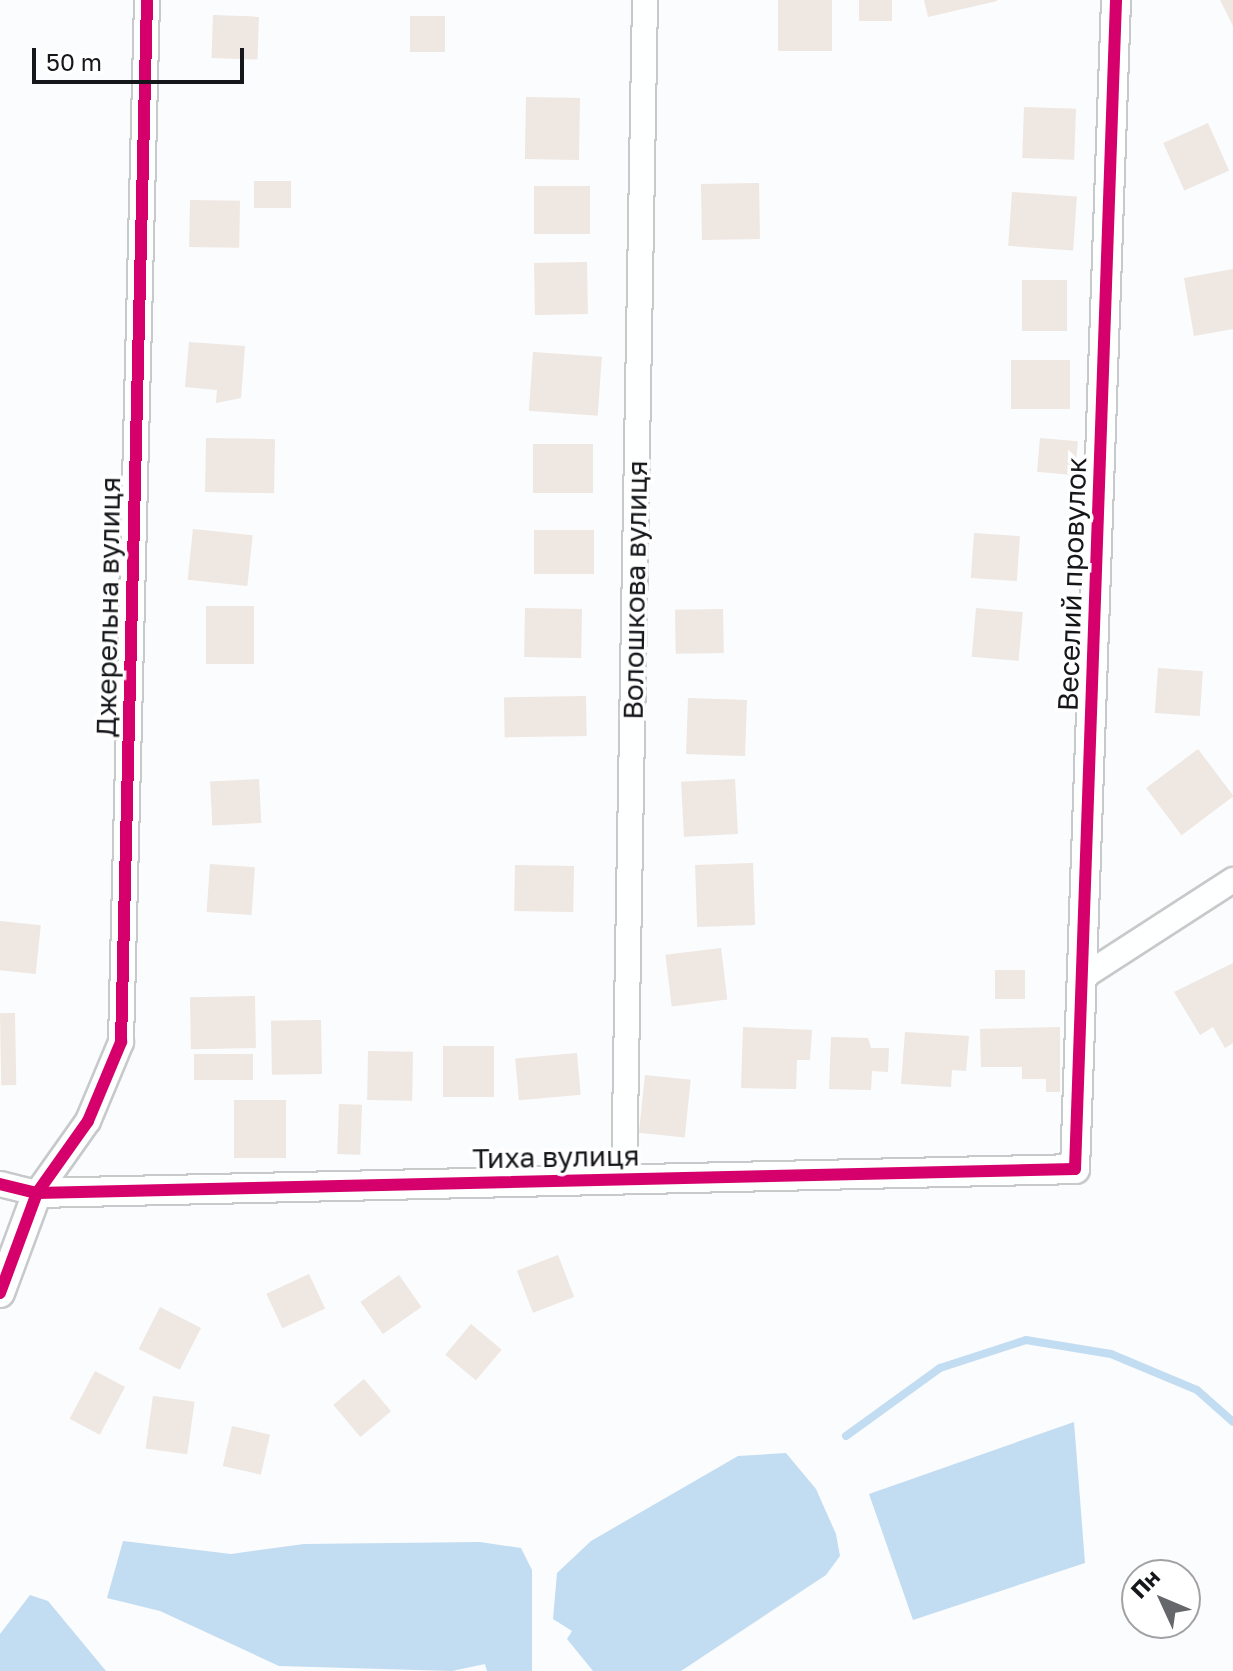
<!DOCTYPE html>
<meta charset="utf-8">
<style>
body{margin:0}
#map{position:relative;width:1233px;height:1671px;overflow:hidden;background:#fbfcfd;font-family:"Golos Text",sans-serif}
div>[style]{position:absolute}
[style*='--x']{left:calc(var(--x)*1px);top:calc(var(--y)*1px);width:calc(var(--w)*1px);rotate:calc(var(--a)*1deg)}
.water>*{inset:0;background:#c2dcf2}
.stream>*{height:8px;margin:-4px;padding:0 4px;transform-origin:4px;border-radius:4px;background:#c2dcf2}
.building>*{inset:0;background:#eee7e2;transform-origin:0 0}
.roads{filter:drop-shadow(2px 0 #c7c9cb) drop-shadow(-2px 0 #c7c9cb) drop-shadow(0 2px #c7c9cb) drop-shadow(0 -2px #c7c9cb)}
.minor>*{height:24px;margin:-12px;padding:0 12px;transform-origin:12px;border-radius:12px;background:#feffff}
.tertiary>*{height:28px;margin:-14px;padding:0 14px;transform-origin:14px;border-radius:14px;background:#feffff}
.cycleway>*{height:12px;margin:-6px;padding:0 6px;transform-origin:6px;border-radius:6px;background:#d6006c}
span{translate:-50% -50%;white-space:nowrap;text-align:center;line-height:1.15;-webkit-text-stroke:7px #fff;paint-order:stroke}
.street-label{font-size:28px;color:#16171b}
.north{position:absolute;left:1121px;top:1559px;width:80px;height:80px;box-sizing:border-box;background:#fff;border:2px solid #a2a2a4;border-radius:50%;rotate:314deg;font-size:22px;font-weight:700;line-height:32px;text-align:center;color:#16171b}
.north::after{content:'';display:block;margin:auto;width:28px;height:36px;background:#66676a;clip-path:polygon(50% 0,100% 100%,50% 72%,0 100%)}
.scale{position:absolute;left:32px;top:48px;width:212px;height:36px;box-sizing:border-box;border:4px solid #16171b;border-top:0;padding-left:10px;font-size:24px;line-height:28px;white-space:nowrap;color:#16171b;-webkit-text-stroke:6px #fff;paint-order:stroke}
</style>
<div id="map">
<div class="water">
<i style="clip-path:polygon(1074px 1422px,1085px 1563px,913px 1620px,869px 1494px)"></i>
<i style="clip-path:polygon(786px 1453px,816px 1489px,836px 1534px,840px 1556px,826px 1575px,681px 1671px,593px 1671px,567px 1639px,572px 1631px,553px 1619px,557px 1573px,591px 1541px,738px 1456px)"></i>
<i style="clip-path:polygon(123px 1541px,231px 1554px,304px 1544px,480px 1542px,521px 1548px,532px 1570px,532px 1671px,487px 1671px,485px 1664px,452px 1671px,279px 1666px,160px 1611px,107px 1598px)"></i>
<i style="clip-path:polygon(30px 1595px,48px 1601px,106px 1671px,0 1671px,0 1634px)"></i>
</div>
<div class="stream">
<i style="--x:846;--y:1436;--w:116;--a:-35.9"></i>
<i style="--x:940;--y:1368;--w:90;--a:-18"></i>
<i style="--x:1026;--y:1340;--w:86;--a:9.4"></i>
<i style="--x:1111;--y:1354;--w:93;--a:22.7"></i>
<i style="--x:1197;--y:1390;--w:48;--a:41.6"></i>
</div>
<div class="building">
<i style="left:778px;top:0;width:54px;height:51px"></i>
<i style="left:859px;top:0;width:33px;height:21px"></i>
<i style="clip-path:polygon(924px 0,997px 0,997px 1px,928px 17px)"></i>
<i style="clip-path:polygon(1220px 0,1233px 0,1233px 26px)"></i>
<i style="left:213px;top:15px;width:46px;height:43px;rotate:2deg"></i>
<i style="left:410px;top:16px;width:35px;height:36px"></i>
<i style="left:526px;top:97px;width:54px;height:62px;rotate:1deg"></i>
<i style="left:1024px;top:107px;width:52px;height:51px;rotate:2deg"></i>
<i style="left:1208px;top:123px;width:52px;height:49px;rotate:66deg"></i>
<i style="left:254px;top:181px;width:37px;height:27px"></i>
<i style="left:759px;top:183px;width:56px;height:58px;rotate:89deg"></i>
<i style="left:534px;top:186px;width:56px;height:48px"></i>
<i style="left:1012px;top:192px;width:65px;height:54px;rotate:4deg"></i>
<i style="left:190px;top:200px;width:50px;height:47px;rotate:1deg"></i>
<i style="left:587px;top:262px;width:52px;height:53px;rotate:89deg"></i>
<i style="clip-path:polygon(1233px 269px,1233px 329px,1194px 336px,1184px 278px)"></i>
<i style="left:1022px;top:280px;width:45px;height:51px"></i>
<i style="clip-path:polygon(189px 342px,245px 346px,241px 398px,216px 403px,217px 390px,185px 387px)"></i>
<i style="left:533px;top:352px;width:69px;height:59px;rotate:4deg"></i>
<i style="left:1070px;top:360px;width:49px;height:59px;rotate:90deg"></i>
<i style="left:206px;top:438px;width:69px;height:54px;rotate:1deg"></i>
<i style="left:1040px;top:438px;width:38px;height:34px;rotate:5deg"></i>
<i style="left:533px;top:444px;width:60px;height:49px"></i>
<i style="left:193px;top:529px;width:60px;height:51px;rotate:6deg"></i>
<i style="left:534px;top:530px;width:60px;height:44px"></i>
<i style="left:974px;top:533px;width:46px;height:45px;rotate:4deg"></i>
<i style="left:206px;top:606px;width:48px;height:58px"></i>
<i style="left:525px;top:608px;width:57px;height:49px;rotate:1deg"></i>
<i style="left:976px;top:608px;width:47px;height:49px;rotate:5deg"></i>
<i style="left:723px;top:609px;width:44px;height:48px;rotate:89deg"></i>
<i style="left:1158px;top:668px;width:45px;height:45px;rotate:4deg"></i>
<i style="left:586px;top:696px;width:40px;height:82px;rotate:89deg"></i>
<i style="left:688px;top:698px;width:59px;height:56px;rotate:2deg"></i>
<i style="left:1198px;top:749px;width:59px;height:65px;rotate:53deg"></i>
<i style="left:259px;top:779px;width:44px;height:49px;rotate:87deg"></i>
<i style="left:735px;top:779px;width:55px;height:54px;rotate:87deg"></i>
<i style="left:753px;top:863px;width:62px;height:58px;rotate:88deg"></i>
<i style="left:210px;top:864px;width:45px;height:48px;rotate:4deg"></i>
<i style="left:515px;top:865px;width:59px;height:46px;rotate:1deg"></i>
<i style="left:0;top:921px;width:41px;height:49px;rotate:6deg"></i>
<i style="left:721px;top:948px;width:52px;height:56px;rotate:83deg"></i>
<i style="clip-path:polygon(1233px 963px,1233px 1043px,1225px 1048px,1213px 1027px,1200px 1035px,1174px 992px)"></i>
<i style="left:995px;top:970px;width:30px;height:29px"></i>
<i style="left:255px;top:996px;width:52px;height:65px;rotate:89deg"></i>
<i style="left:15px;top:1013px;width:72px;height:15px;rotate:89deg"></i>
<i style="left:321px;top:1020px;width:54px;height:50px;rotate:89deg"></i>
<i style="clip-path:polygon(743px 1027px,812px 1030px,810px 1060px,797px 1060px,796px 1089px,741px 1088px)"></i>
<i style="clip-path:polygon(1060px 1027px,1060px 1092px,1046px 1092px,1046px 1079px,1022px 1079px,1022px 1067px,981px 1067px,980px 1029px)"></i>
<i style="clip-path:polygon(905px 1032px,969px 1036px,966px 1071px,952px 1070px,951px 1087px,901px 1084px)"></i>
<i style="clip-path:polygon(831px 1037px,868px 1038px,871px 1048px,889px 1048px,888px 1072px,872px 1071px,871px 1090px,829px 1089px)"></i>
<i style="left:443px;top:1046px;width:51px;height:51px"></i>
<i style="left:368px;top:1051px;width:45px;height:49px;rotate:1deg"></i>
<i style="left:577px;top:1053px;width:42px;height:62px;rotate:85deg"></i>
<i style="left:253px;top:1054px;width:26px;height:59px;rotate:90deg"></i>
<i style="left:645px;top:1075px;width:46px;height:58px;rotate:6deg"></i>
<i style="left:234px;top:1100px;width:52px;height:58px"></i>
<i style="left:339px;top:1104px;width:23px;height:50px;rotate:2deg"></i>
<i style="left:558px;top:1255px;width:45px;height:44px;rotate:69deg"></i>
<i style="left:309px;top:1274px;width:38px;height:47px;rotate:65deg"></i>
<i style="left:399px;top:1275px;width:39px;height:47px;rotate:55deg"></i>
<i style="left:160px;top:1307px;width:46px;height:47px;rotate:27deg"></i>
<i style="left:471px;top:1324px;width:40px;height:40px;rotate:40deg"></i>
<i style="left:95px;top:1371px;width:34px;height:54px;rotate:28deg"></i>
<i style="left:364px;top:1379px;width:42px;height:40px;rotate:50deg"></i>
<i style="left:153px;top:1396px;width:42px;height:53px;rotate:8deg"></i>
<i style="left:232px;top:1426px;width:39px;height:41px;rotate:13deg"></i>
</div>
<div class="roads">
<div class="minor">
<i style="--x:1083;--y:977;--w:179;--a:-32.9"></i>
<i style="--x:624;--y:1179;--w:1179;--a:-88.98"></i>
<i style="--x:0;--y:1184;--w:38;--a:14"></i>
<i style="--x:37;--y:1193;--w:88;--a:-54.7"></i>
<i style="--x:88;--y:1121;--w:86;--a:-67.3"></i>
<i style="--x:121;--y:1042;--w:1042;--a:-88.57"></i>
</div>
<div class="tertiary">
<i style="--x:0;--y:1293;--w:107;--a:-69.7"></i>
<i style="--x:37;--y:1193;--w:1038;--a:-1.32"></i>
<i style="--x:1075;--y:1169;--w:1170;--a:-87.99"></i>
</div>
</div>
<div class="cycleway">
<i style="--x:0;--y:1184;--w:38;--a:14"></i>
<i style="--x:37;--y:1193;--w:1038;--a:-1.32"></i>
<i style="--x:1075;--y:1169;--w:1170;--a:-87.99"></i>
<i style="--x:0;--y:1293;--w:107;--a:-69.7"></i>
<i style="--x:37;--y:1193;--w:88;--a:-54.7"></i>
<i style="--x:88;--y:1121;--w:86;--a:-67.3"></i>
<i style="--x:121;--y:1042;--w:1042;--a:-88.57"></i>
</div>
<div class="street-label">
<span style="left:1072px;top:584px;rotate:-88deg">Веселий провулок</span>
<span style="left:635px;top:590px;rotate:-89deg">Волошкова вулиця</span>
<span style="left:108px;top:607px;rotate:-89deg">Джерельна вулиця</span>
<span style="left:556px;top:1157px;rotate:-1deg">Тиха вулиця</span>
</div>
<div class="north">Пн</div>
<div class="scale">50 m</div>
</div>
